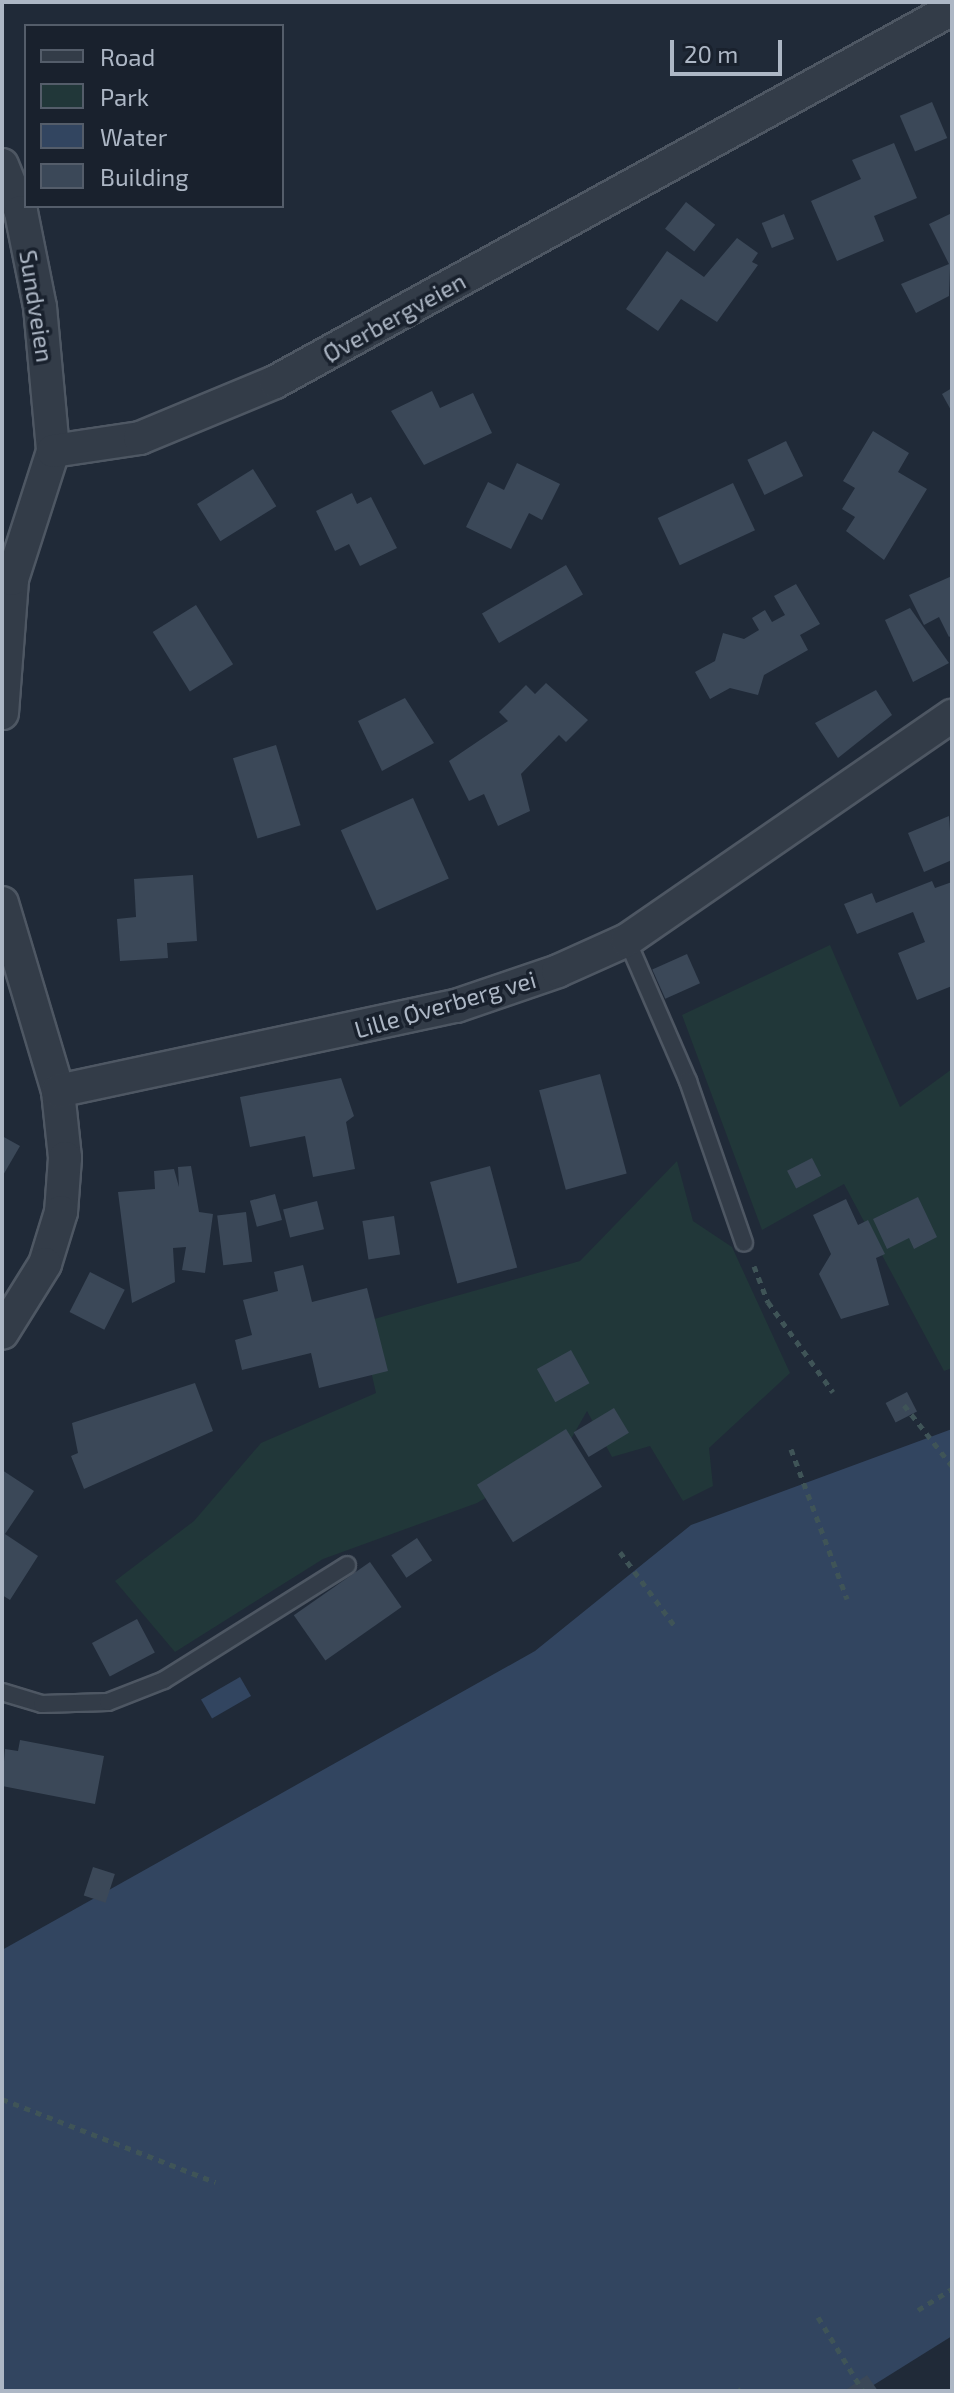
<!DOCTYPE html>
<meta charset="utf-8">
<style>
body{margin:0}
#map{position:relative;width:954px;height:2393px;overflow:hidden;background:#202a38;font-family:"Exo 2",sans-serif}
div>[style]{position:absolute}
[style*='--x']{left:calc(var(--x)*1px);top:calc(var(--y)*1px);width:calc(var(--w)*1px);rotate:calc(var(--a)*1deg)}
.green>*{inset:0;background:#213739}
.water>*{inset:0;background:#324560;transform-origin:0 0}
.building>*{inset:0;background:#3b4858;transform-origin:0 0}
.path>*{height:5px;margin-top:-2.5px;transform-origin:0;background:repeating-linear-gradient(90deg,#3f5457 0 6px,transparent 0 12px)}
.roads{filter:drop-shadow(2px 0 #4e5763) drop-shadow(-2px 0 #4e5763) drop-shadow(0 2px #4e5763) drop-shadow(0 -2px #4e5763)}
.service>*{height:16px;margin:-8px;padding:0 8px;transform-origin:8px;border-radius:8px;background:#333c48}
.minor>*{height:32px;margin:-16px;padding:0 16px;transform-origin:16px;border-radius:16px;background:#333c48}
span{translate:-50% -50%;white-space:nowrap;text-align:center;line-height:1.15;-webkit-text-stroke:7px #19212d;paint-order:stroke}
.street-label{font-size:24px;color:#adb7c5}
.frame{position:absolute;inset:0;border:4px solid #adb7c5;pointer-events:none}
.legend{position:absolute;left:24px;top:24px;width:260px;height:184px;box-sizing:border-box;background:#19212d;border:2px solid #545d6a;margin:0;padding:10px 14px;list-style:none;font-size:24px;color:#adb7c5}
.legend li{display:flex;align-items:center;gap:16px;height:40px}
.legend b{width:40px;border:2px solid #545d6a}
.scale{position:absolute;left:670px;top:40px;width:112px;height:36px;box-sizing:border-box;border:4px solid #adb7c5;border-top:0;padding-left:10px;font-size:24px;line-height:28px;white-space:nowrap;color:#adb7c5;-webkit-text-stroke:6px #19212d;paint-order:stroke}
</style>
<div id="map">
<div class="green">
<i style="clip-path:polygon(830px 945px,900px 1107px,952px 1069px,952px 1368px,944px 1371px,844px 1184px,762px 1230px,682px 1015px)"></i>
<i style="clip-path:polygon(677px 1161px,693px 1221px,732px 1247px,790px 1373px,709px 1448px,713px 1486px,683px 1501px,650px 1446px,612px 1457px,587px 1411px,563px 1453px,477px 1503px,323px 1559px,175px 1652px,115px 1581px,194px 1521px,261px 1443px,376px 1393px,360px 1323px,580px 1261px)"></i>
</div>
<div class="water">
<i style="clip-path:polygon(952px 1429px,952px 2336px,864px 2391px,2px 2391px,2px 1950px,535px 1651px,691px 1525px)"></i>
<i style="left:240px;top:1677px;width:22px;height:45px;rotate:60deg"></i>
</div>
<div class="building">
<i style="left:932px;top:102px;width:39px;height:35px;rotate:67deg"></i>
<i style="clip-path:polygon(894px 143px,917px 198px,874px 216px,884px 241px,837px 261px,811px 201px,861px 179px,852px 160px)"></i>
<i style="left:686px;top:202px;width:37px;height:34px;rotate:38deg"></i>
<i style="clip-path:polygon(952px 213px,949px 296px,916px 313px,901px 284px,949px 264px,929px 224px)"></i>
<i style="left:784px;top:214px;width:27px;height:24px;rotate:68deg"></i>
<i style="clip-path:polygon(737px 238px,758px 253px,752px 262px,758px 265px,717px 322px,681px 299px,658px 331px,626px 309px,667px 251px,704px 277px)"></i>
<i style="clip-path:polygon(952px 388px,952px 412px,942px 394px)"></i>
<i style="clip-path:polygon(432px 391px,440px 408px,473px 393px,492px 433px,424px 465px,391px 411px)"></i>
<i style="clip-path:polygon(873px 431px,909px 453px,898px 472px,927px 489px,884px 560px,846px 531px,855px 517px,842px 509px,855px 488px,843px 481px)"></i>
<i style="left:786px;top:441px;width:39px;height:43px;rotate:64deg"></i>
<i style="clip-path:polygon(517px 463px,560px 484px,542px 520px,529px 513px,511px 549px,466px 527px,488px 482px,504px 490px)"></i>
<i style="left:253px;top:469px;width:44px;height:66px;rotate:58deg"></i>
<i style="left:733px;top:483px;width:52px;height:83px;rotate:65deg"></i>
<i style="clip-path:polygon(352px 493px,357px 504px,371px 497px,397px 548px,360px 566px,349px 544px,335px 551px,316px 511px)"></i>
<i style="left:566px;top:565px;width:34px;height:97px;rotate:60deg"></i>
<i style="clip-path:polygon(952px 576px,952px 635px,949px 637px,939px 617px,924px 625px,909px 595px)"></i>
<i style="clip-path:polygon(796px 584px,820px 624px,800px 635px,808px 650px,764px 675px,758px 695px,730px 688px,710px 699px,695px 672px,715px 661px,723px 633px,744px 639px,759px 630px,752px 618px,765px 610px,772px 622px,785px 615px,774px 596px)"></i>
<i style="left:196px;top:605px;width:70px;height:51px;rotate:58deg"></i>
<i style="clip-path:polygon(910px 608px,949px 663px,913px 682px,885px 620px)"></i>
<i style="clip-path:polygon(546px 683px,588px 720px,566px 742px,559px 735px,521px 774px,530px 811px,498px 826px,484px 794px,469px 801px,449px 761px,508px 721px,499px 712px,526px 685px,535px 694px)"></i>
<i style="clip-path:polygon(876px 690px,892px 715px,838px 758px,815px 723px)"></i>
<i style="clip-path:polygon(405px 698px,434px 743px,382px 771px,358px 721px)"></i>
<i style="left:276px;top:745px;width:84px;height:45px;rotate:73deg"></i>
<i style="left:413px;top:798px;width:88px;height:79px;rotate:66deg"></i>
<i style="clip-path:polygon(949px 816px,952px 860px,924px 872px,908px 833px)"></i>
<i style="clip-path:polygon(193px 875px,197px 941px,167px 943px,168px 958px,120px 961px,117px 919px,136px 917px,134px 879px)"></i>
<i style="clip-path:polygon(932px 881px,935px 888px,952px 882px,952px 986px,917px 1000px,898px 953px,925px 942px,913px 912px,857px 934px,844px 904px,872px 893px,876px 903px)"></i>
<i style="left:687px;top:954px;width:32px;height:38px;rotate:66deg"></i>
<i style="left:600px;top:1074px;width:103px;height:63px;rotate:75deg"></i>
<i style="clip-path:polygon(341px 1078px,354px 1116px,346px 1122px,355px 1169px,313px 1177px,305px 1136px,250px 1147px,240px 1097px)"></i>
<i style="clip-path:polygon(2px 1136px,20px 1146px,2px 1177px)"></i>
<i style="left:812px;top:1158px;width:20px;height:28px;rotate:63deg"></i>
<i style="clip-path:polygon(191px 1166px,199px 1212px,213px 1214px,205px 1273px,182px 1270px,186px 1247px,173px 1248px,175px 1282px,132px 1303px,118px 1192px,155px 1189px,154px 1171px,174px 1169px,179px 1187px,178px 1167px)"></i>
<i style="left:490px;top:1166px;width:105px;height:62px;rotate:75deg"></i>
<i style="left:275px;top:1194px;width:27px;height:26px;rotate:75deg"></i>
<i style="clip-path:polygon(918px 1197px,937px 1237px,914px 1249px,909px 1238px,887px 1249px,873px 1219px)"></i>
<i style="clip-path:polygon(846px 1199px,858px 1225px,868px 1220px,885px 1254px,876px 1258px,889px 1305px,841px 1319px,819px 1274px,831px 1254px,813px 1215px)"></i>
<i style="left:317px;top:1201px;width:29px;height:35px;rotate:76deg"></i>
<i style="left:246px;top:1212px;width:50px;height:29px;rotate:83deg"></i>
<i style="left:394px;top:1216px;width:39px;height:32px;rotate:81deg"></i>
<i style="clip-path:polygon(303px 1265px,312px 1302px,367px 1288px,388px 1371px,319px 1388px,311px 1353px,242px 1370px,235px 1340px,252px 1335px,243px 1300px,278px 1291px,274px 1272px)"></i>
<i style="left:90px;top:1272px;width:39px;height:45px;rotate:27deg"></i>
<i style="left:571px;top:1350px;width:38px;height:39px;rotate:61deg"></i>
<i style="clip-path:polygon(195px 1383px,213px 1431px,84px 1489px,71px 1456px,78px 1453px,72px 1423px)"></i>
<i style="left:907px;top:1392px;width:22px;height:24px;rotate:63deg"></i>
<i style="left:614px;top:1408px;width:29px;height:47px;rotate:59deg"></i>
<i style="left:566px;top:1429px;width:68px;height:105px;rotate:58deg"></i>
<i style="clip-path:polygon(2px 1470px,34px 1491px,5px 1534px,38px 1556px,10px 1600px,2px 1595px)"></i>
<i style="left:417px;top:1538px;width:27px;height:31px;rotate:56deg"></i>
<i style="left:370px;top:1562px;width:55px;height:93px;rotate:55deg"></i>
<i style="left:137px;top:1619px;width:38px;height:51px;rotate:62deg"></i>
<i style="clip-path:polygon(20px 1740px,104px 1756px,95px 1804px,2px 1786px,5px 1749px,18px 1751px)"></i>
<i style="left:93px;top:1867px;width:23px;height:30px;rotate:18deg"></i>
<i style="clip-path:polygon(867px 2375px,878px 2391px,844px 2391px)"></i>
</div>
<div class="path">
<i style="--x:754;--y:1266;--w:39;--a:69"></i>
<i style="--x:768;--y:1302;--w:111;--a:54.2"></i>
<i style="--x:904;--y:1405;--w:78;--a:51.8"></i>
<i style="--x:791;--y:1449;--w:160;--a:69.5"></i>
<i style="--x:620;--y:1552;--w:91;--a:53.5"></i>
<i style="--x:2;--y:2099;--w:229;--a:21.3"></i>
<i style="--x:918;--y:2310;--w:40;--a:-32"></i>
<i style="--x:818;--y:2317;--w:87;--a:58.7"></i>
<i style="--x:739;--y:2391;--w:3;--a:-45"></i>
</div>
<div class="roads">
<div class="service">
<i style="--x:627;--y:940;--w:154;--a:66.6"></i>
<i style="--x:688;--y:1081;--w:171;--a:70.9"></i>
<i style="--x:2;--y:1692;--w:42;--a:16.7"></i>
<i style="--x:42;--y:1704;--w:66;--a:-1.7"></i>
<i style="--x:108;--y:1702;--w:60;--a:-21.4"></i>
<i style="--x:164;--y:1680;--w:216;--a:-32.1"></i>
</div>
<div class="minor">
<i style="--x:2;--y:165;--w:51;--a:68"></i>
<i style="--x:21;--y:212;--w:97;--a:78.7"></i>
<i style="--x:40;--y:307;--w:145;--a:84.8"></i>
<i style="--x:2;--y:713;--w:134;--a:-85.7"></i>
<i style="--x:12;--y:579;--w:134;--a:-72.2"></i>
<i style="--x:53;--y:451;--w:88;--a:-8.5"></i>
<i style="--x:140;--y:438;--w:146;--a:-22.5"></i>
<i style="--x:275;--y:382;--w:773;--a:-28.85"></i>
<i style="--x:2;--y:903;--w:196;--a:73.4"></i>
<i style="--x:58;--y:1091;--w:67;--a:84"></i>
<i style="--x:65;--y:1158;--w:54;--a:94.2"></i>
<i style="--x:61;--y:1212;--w:54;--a:107.1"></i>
<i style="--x:45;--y:1264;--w:81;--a:121.9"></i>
<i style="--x:58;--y:1091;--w:407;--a:-12.1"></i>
<i style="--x:456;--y:1006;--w:108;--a:-18.9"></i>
<i style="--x:558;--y:971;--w:76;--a:-24.2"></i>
<i style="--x:627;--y:940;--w:395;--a:-34.6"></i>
</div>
</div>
<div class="street-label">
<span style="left:37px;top:306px;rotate:81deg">Sundveien</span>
<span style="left:394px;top:317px;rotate:-29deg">Øverbergveien</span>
<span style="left:445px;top:1004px;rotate:-16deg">Lille Øverberg vei</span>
</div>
<div class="frame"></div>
<ul class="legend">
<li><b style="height:10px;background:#333c48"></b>Road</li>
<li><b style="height:22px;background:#213739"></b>Park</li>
<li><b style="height:22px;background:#324560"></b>Water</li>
<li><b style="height:22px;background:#3b4858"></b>Building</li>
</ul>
<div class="scale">20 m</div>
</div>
